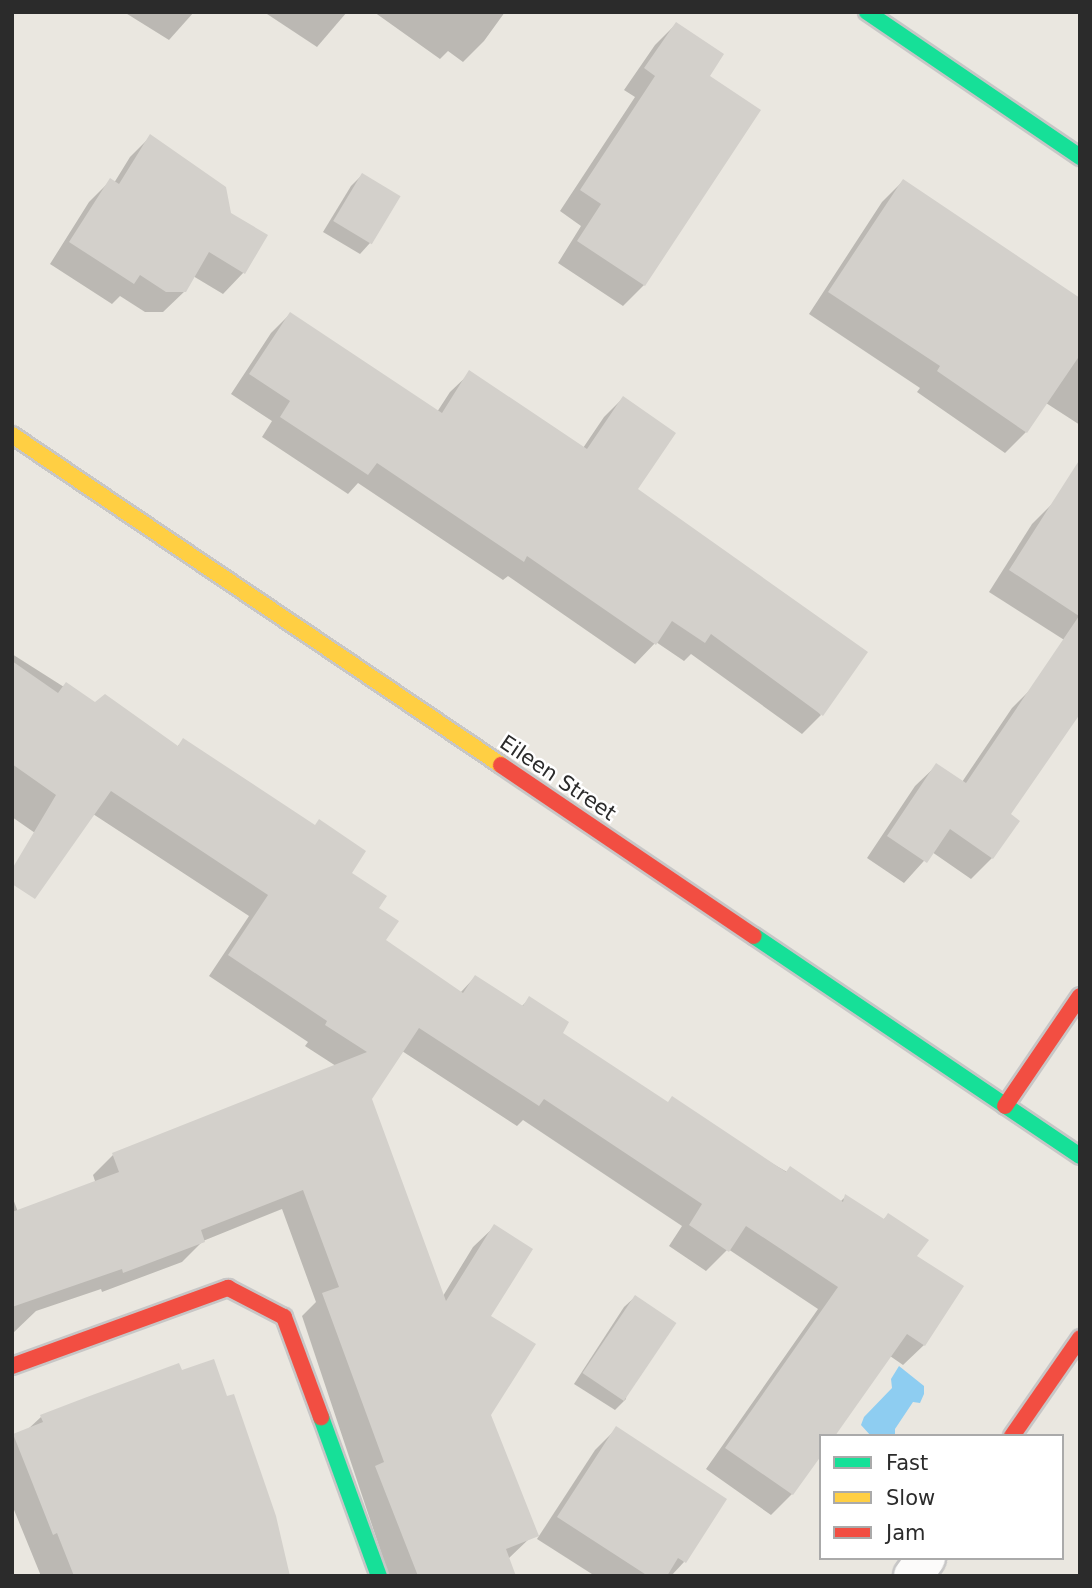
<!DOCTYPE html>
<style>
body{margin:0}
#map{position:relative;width:1092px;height:1588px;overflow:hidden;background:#eae7e0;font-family:"DejaVu Sans",sans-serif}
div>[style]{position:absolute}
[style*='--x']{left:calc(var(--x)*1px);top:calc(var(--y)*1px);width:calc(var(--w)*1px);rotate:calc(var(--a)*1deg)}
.water>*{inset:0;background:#8ecdf1}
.shadow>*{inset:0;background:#0003}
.building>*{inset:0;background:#d3d0cb;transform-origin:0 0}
.roads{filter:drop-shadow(2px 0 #c7c6c6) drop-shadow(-2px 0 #c7c6c6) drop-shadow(0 2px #c7c6c6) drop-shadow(0 -2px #c7c6c6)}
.street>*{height:38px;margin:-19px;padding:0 19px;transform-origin:19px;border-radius:19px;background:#fcfbfa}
.fast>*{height:16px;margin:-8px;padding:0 8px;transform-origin:8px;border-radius:8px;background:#16e098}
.slow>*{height:16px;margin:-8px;padding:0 8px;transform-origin:8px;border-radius:8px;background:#ffcf43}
.jam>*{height:16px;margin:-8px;padding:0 8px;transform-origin:8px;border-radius:8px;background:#f24e42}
span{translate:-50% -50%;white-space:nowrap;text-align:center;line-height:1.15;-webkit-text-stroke:5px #fff;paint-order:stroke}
.street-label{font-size:21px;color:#2b2b2b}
.frame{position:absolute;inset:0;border:14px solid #2b2b2b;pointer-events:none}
.legend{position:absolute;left:819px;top:1434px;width:245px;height:126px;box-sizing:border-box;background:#fff;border:2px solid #aaa;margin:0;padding:9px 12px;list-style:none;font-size:21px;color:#2b2b2b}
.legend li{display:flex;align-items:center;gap:14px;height:35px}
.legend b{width:35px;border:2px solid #aaa}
</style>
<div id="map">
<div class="water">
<i style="clip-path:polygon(899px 1366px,924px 1386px,924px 1394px,920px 1403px,913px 1402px,895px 1429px,895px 1436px,871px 1436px,861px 1425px,864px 1417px,892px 1388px,891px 1379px)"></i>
</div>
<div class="shadow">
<i style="clip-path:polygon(124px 12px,194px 12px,169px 40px)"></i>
<i style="clip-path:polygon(264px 12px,347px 12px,317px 47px)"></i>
<i style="clip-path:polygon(374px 12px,505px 12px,484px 41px,463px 62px,448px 51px,440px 59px)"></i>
<i style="clip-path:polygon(676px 24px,708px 76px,644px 285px,623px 306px,558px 263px,581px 226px,560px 211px,635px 97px,624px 90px,655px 45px)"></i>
<i style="clip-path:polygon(151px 136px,229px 214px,244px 272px,223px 294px,193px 276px,185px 291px,163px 312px,145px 312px,120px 296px,112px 304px,50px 264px,89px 202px,110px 181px,114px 183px,130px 157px)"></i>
<i style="clip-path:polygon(362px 175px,399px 197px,370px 243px,360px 254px,323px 232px,351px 186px)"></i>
<i style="clip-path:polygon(903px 181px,1080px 300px,1080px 425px,1046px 403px,1026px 432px,1005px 453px,917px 392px,920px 388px,809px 314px,882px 202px)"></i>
<i style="clip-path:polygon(290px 314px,437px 412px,450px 392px,470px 373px,583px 448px,604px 417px,623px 398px,635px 490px,821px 715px,802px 734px,691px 654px,684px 661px,656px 642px,635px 664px,508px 576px,503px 580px,358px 483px,348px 494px,262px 437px,272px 421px,231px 394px,271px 333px)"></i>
<i style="clip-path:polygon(1053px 503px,1080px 520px,1080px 650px,989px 592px,1032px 524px)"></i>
<i style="clip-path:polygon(12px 654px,64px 687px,177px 747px,183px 740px,350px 873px,377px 908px,384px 940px,460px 993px,475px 977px,521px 1007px,530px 998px,560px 1033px,667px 1104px,840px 1202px,846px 1196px,883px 1220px,888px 1215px,915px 1257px,924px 1345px,903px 1365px,890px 1356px,821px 1436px,792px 1494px,771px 1515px,706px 1469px,818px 1309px,728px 1249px,706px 1271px,669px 1246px,682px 1226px,523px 1120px,517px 1126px,402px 1051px,370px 1098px,443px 1296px,473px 1247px,494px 1227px,489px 1316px,489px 1415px,531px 1537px,508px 1559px,515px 1576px,389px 1576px,302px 1316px,316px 1302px,282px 1209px,203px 1241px,182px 1262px,102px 1292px,101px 1289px,36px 1311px,12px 1334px,12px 1196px,18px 1212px,96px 1184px,93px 1175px,113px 1155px,336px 1066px,305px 1046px,308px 1042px,209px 976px,249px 916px,93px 814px,61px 851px,12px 817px)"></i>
<i style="clip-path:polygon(1033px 687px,1008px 815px,992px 858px,971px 879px,932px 852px,904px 883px,867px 858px,915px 786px,937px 765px,962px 782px,1012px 708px)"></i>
<i style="clip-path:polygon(635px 1297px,626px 1399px,615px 1410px,574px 1384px,624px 1307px)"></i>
<i style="clip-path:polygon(41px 1417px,289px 1576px,41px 1576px,12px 1505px,12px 1437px,27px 1430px)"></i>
<i style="clip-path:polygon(616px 1429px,684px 1562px,671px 1576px,595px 1576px,537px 1539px,595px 1450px)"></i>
</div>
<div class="building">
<i style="clip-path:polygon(676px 22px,724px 54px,710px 76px,761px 110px,645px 286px,577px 241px,601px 204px,580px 190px,655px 76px,644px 68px)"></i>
<i style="clip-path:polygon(150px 134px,226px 187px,231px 213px,268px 235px,245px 274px,209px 252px,186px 292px,166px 292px,140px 275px,134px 284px,69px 242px,110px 178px,119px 184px)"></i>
<i style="left:362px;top:173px;width:45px;height:56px;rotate:31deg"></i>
<i style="clip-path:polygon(903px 179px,1080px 298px,1080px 355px,1027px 433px,937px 371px,940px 366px,828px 292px)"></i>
<i style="clip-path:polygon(290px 312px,442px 413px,469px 370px,587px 449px,623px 396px,676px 433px,638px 489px,868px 652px,823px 716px,711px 634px,705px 643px,672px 621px,656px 645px,527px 556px,524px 562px,377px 463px,368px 475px,280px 417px,290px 401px,249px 374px)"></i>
<i style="clip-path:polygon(1080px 459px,1080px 714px,1011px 814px,1020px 821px,993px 859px,950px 829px,927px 863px,887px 836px,936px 763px,966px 783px,1079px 616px,1009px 570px)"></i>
<i style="clip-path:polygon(12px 661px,58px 693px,66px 682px,95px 702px,105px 694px,178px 746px,183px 738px,315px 825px,319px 819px,366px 851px,352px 873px,387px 896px,379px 908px,399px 921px,386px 940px,463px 993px,475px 975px,523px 1006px,529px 996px,569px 1022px,563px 1033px,668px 1102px,672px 1096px,786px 1172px,790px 1166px,843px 1202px,845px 1194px,884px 1219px,888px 1213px,929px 1240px,917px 1256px,964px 1286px,925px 1346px,907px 1334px,835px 1436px,821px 1436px,821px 1456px,793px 1495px,725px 1448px,838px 1287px,746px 1226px,729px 1252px,689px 1225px,702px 1204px,544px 1099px,539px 1106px,419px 1028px,372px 1099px,446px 1301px,494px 1224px,533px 1249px,491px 1316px,536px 1344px,491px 1415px,539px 1536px,506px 1549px,516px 1576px,418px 1576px,375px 1466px,384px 1462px,322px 1293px,339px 1287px,303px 1190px,201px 1230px,205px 1242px,123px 1273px,122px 1269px,12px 1307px,12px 1212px,119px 1172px,112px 1153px,367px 1052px,325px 1025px,327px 1021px,228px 955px,268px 895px,111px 791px,35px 899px,12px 884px,12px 869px,56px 795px,12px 764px)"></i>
<i style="left:635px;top:1295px;width:50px;height:94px;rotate:34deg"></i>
<i style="clip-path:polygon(214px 1359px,227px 1396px,234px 1394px,276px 1516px,290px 1576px,74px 1576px,57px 1533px,53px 1535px,13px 1434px,43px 1422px,40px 1415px,87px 1397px,179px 1363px,182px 1370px)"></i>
<i style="clip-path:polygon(616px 1426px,727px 1499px,686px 1563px,678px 1558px,667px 1576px,648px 1576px,557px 1517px)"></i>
</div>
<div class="roads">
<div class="street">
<i style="--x:913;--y:1576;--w:22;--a:-54"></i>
</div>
<div class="fast">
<i style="--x:867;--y:12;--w:258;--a:34.2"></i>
<i style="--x:754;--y:936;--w:393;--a:34"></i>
<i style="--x:321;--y:1417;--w:169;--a:70"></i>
</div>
<div class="slow">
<i style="--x:12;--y:435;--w:590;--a:34.01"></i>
</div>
<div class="jam">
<i style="--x:501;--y:765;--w:305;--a:34.1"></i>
<i style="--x:1005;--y:1106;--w:133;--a:-55.7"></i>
<i style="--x:12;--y:1366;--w:230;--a:-19.9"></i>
<i style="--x:228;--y:1288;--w:63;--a:27.4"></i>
<i style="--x:284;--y:1317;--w:107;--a:69.7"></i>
<i style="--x:1012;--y:1436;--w:119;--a:-55.2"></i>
</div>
</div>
<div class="street-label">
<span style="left:558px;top:778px;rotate:34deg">Eileen Street</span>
</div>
<div class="frame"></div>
<ul class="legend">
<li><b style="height:9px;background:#16e098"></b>Fast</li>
<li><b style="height:9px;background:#ffcf43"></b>Slow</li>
<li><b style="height:9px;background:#f24e42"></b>Jam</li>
</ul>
</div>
